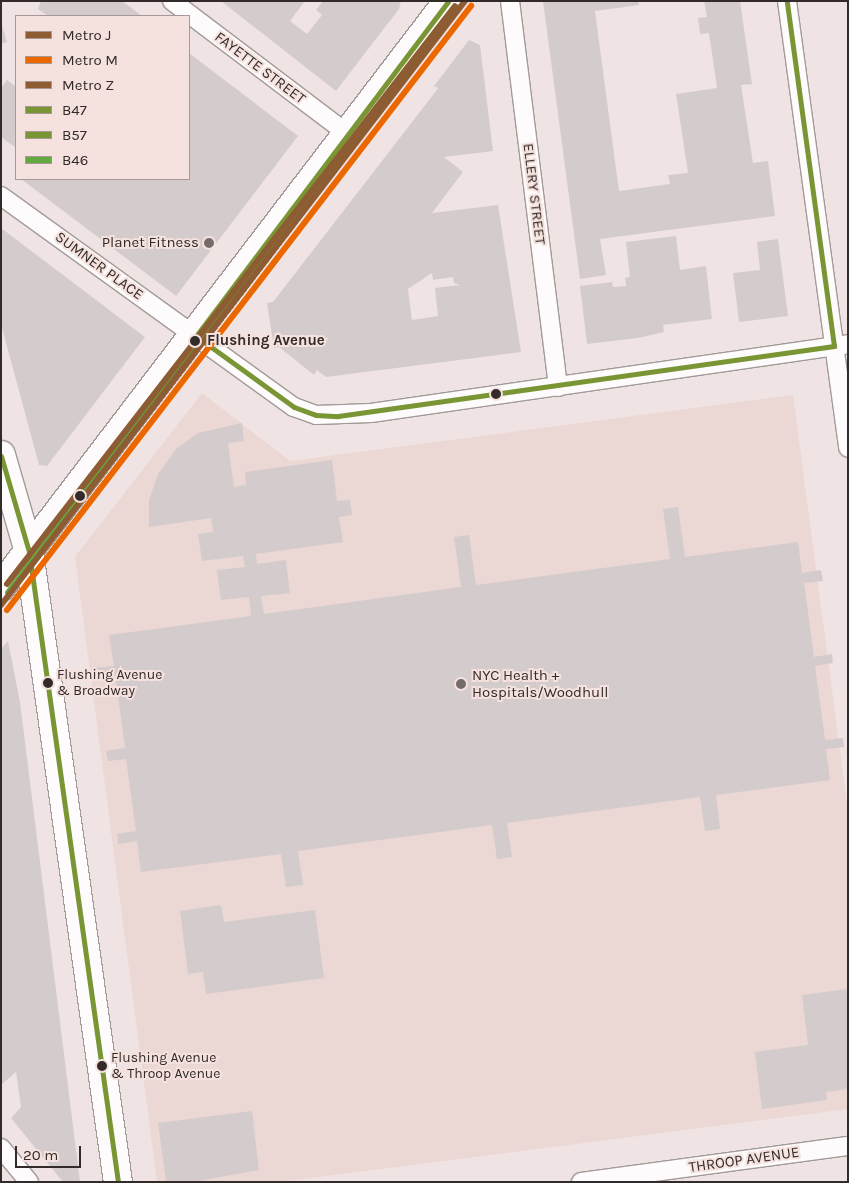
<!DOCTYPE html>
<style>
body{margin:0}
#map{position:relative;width:849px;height:1183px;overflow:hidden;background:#efe4e3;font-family:Karla,sans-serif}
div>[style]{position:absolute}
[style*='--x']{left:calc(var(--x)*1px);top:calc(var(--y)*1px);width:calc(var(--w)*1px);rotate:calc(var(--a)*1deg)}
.built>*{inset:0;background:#ebd7d4}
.building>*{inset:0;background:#d4cccc}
.roads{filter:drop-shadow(1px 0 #a29a99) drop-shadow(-1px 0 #a29a99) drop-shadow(0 1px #a29a99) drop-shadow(0 -1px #a29a99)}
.street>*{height:18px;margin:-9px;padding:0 9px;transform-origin:9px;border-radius:9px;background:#fdfbfb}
.primary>*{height:28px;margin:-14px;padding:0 14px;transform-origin:14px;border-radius:14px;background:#fdfbfb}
.bus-1>*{height:5px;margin:-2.5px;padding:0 2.5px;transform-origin:2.5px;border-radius:2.5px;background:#799534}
.bus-2>*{height:5px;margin:-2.5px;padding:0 2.5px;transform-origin:2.5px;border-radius:2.5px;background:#799534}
.bus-3>*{height:5px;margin:-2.5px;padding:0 2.5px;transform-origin:2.5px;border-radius:2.5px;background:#63a841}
.metro-1>*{height:6px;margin:-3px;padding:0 3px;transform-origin:3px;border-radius:3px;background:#8e5c33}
.metro-2>*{height:6px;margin:-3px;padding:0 3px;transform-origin:3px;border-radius:3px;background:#eb6800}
.metro-3>*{height:6px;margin:-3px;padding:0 3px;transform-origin:3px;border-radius:3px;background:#8e5c33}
.dots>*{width:14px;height:14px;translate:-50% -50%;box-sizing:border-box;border:2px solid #f5e1dd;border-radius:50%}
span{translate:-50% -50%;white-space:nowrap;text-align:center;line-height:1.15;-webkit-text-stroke:4px #f5e1dd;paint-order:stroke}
.bus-label{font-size:14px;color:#322b29}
.left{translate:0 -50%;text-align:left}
.street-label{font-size:15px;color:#322b29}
.poi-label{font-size:15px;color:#322b29}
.right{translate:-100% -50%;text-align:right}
.stop-label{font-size:15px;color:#322b29;font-weight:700}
.frame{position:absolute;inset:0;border:2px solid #322b29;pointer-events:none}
.legend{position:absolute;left:15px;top:15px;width:175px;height:165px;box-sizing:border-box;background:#f5e1dd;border:1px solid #a79895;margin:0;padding:6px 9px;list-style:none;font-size:15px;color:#322b29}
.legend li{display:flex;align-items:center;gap:10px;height:25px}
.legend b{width:25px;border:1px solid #a79895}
.scale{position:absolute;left:15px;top:1146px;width:66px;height:22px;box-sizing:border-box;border:2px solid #322b29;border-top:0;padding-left:6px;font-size:15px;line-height:18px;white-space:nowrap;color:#322b29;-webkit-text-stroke:4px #f5e1dd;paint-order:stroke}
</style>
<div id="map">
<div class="built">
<i style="clip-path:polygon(202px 393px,290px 461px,793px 395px,848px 811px,848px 1109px,280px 1182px,157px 1182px,75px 557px)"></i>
</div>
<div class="building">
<i style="clip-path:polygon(41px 1px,122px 1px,142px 16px,48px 16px,38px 9px)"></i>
<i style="clip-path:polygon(221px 1px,305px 1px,290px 21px,307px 34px,322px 15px,316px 10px,323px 1px,401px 1px,399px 9px,336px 91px)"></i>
<i style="clip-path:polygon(543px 1px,638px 1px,639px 5px,595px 11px,619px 191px,670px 184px,668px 175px,688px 173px,676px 94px,717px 88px,709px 33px,700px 34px,698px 18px,707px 17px,704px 1px,740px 1px,752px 84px,741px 85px,753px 163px,768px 161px,775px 216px,600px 239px,606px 275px,580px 279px)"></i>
<i style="clip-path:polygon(1px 22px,7px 42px,1px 44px)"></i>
<i style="clip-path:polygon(evenodd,469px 40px,480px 45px,493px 151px,444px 157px,463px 172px,432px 213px,498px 205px,521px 352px,326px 377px,317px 370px,314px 375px,279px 347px,274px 348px,267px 303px,273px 302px,426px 104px,438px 88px,434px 86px,469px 40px,432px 273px,433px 280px,453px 277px,454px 283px,460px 285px,435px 288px,438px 316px,412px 320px,408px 289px,432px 273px)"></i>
<i style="clip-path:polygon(189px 53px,298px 136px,176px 296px,21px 179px,189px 179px)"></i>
<i style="clip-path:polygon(7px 80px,16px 87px,16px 148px,1px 137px,1px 88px)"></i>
<i style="clip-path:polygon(1px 228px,145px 337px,47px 466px,39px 465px,1px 324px)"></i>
<i style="clip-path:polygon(676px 236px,680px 270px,706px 266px,712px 319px,663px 325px,664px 332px,638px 338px,587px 344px,580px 286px,612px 282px,613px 287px,626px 286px,625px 278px,630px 277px,626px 242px)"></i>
<i style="clip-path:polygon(778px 239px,788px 316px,739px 322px,733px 273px,760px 270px,757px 242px)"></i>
<i style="clip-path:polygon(242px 423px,244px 441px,228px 443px,234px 487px,246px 485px,245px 472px,332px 460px,337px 501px,350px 500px,352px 515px,339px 517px,343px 542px,256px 554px,257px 564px,286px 560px,290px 593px,261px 596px,264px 614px,461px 587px,454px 537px,469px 535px,476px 585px,670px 559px,663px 509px,678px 507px,685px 557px,798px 542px,802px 573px,821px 570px,823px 581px,804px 583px,814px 657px,832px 654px,833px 663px,815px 666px,825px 740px,843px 738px,844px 747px,826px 749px,830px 780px,716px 795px,720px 829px,705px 831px,700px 797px,507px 823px,512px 857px,497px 859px,492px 825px,298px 851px,303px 885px,286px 887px,281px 854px,141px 872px,137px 841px,118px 844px,117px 834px,136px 831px,126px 759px,108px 761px,106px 751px,125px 748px,115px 674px,96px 677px,94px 668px,114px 666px,109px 635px,251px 616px,249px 597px,221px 600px,217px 570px,245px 567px,243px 556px,202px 561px,198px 534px,213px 532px,211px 518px,149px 527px,149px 500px,158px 474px,176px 449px,198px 433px)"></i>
<i style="clip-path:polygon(8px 641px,20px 702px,80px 1182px,63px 1182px,11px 1118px,21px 1107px,16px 1072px,1px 1085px,1px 649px)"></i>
<i style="clip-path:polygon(221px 905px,224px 922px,315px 910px,324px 978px,206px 994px,203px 972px,188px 974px,180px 911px)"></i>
<i style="clip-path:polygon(848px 989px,848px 1089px,826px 1092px,827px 1100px,762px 1109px,755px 1052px,808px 1045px,802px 995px)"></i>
<i style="clip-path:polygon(252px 1111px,259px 1170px,193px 1182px,166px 1182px,158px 1123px)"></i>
</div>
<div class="roads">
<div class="street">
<i style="--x:172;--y:1;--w:222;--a:37.1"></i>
<i style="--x:510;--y:1;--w:389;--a:82.9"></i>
<i style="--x:787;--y:1;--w:451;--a:82.2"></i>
<i style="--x:1;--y:196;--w:361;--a:35.8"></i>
<i style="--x:294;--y:407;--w:23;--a:20"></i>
<i style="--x:316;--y:415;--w:55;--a:-2.1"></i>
<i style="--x:371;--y:413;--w:482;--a:-8.2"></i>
<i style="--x:1;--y:1148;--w:44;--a:50.5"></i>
<i style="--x:581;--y:1182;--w:269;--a:-7.7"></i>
</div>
<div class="primary">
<i style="--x:1;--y:455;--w:101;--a:73.9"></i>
<i style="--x:29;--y:552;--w:636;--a:81.96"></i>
<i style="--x:1;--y:587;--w:737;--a:-52.66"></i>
</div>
</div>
<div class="bus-1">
<i style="--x:196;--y:336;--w:121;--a:35.9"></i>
<i style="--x:294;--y:407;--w:23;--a:20"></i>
<i style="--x:316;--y:415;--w:22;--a:3"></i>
<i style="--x:338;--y:416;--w:501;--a:-8.03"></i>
<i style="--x:834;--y:346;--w:348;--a:-97.8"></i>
<i style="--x:196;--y:336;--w:419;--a:-53"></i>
</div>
<div class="bus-2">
<i style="--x:1;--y:456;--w:100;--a:73.7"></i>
<i style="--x:29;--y:552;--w:636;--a:81.96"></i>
</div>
<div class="bus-3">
<i style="--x:7;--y:592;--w:737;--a:-52.66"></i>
</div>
<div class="metro-1">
<i style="--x:1;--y:605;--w:762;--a:-52.47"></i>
</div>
<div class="metro-2">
<i style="--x:7;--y:610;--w:762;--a:-52.47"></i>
</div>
<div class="metro-3">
<i style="--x:7;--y:584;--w:731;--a:-52.22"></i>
</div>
<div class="dots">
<i style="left:209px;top:243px;background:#746c6a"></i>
<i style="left:195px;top:341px;background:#322b29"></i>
<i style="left:496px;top:394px;background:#322b29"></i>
<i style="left:80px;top:496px;background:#322b29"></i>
<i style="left:48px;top:683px;background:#322b29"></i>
<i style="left:461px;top:684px;background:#746c6a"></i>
<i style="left:102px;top:1066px;background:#322b29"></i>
</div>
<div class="bus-label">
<span class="left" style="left:57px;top:683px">Flushing Avenue<br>&amp; Broadway</span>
<span class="left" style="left:111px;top:1066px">Flushing Avenue<br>&amp; Throop Avenue</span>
</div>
<div class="street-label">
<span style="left:260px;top:68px;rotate:37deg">FAYETTE STREET</span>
<span style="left:534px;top:194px;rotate:83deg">ELLERY STREET</span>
<span style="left:99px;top:266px;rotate:36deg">SUMNER PLACE</span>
<span style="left:744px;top:1160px;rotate:-8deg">THROOP AVENUE</span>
</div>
<div class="poi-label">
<span class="right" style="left:199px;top:243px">Planet Fitness</span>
<span class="left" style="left:472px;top:684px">NYC Health +<br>Hospitals/Woodhull</span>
</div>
<div class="stop-label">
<span class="left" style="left:207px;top:341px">Flushing Avenue</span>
</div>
<div class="frame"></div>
<ul class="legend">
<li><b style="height:6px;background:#8e5c33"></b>Metro J</li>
<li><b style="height:6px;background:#eb6800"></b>Metro M</li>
<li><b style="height:6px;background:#8e5c33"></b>Metro Z</li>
<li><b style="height:6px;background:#799534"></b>B47</li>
<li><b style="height:6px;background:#799534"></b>B57</li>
<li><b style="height:6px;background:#63a841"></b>B46</li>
</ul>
<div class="scale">20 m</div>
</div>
